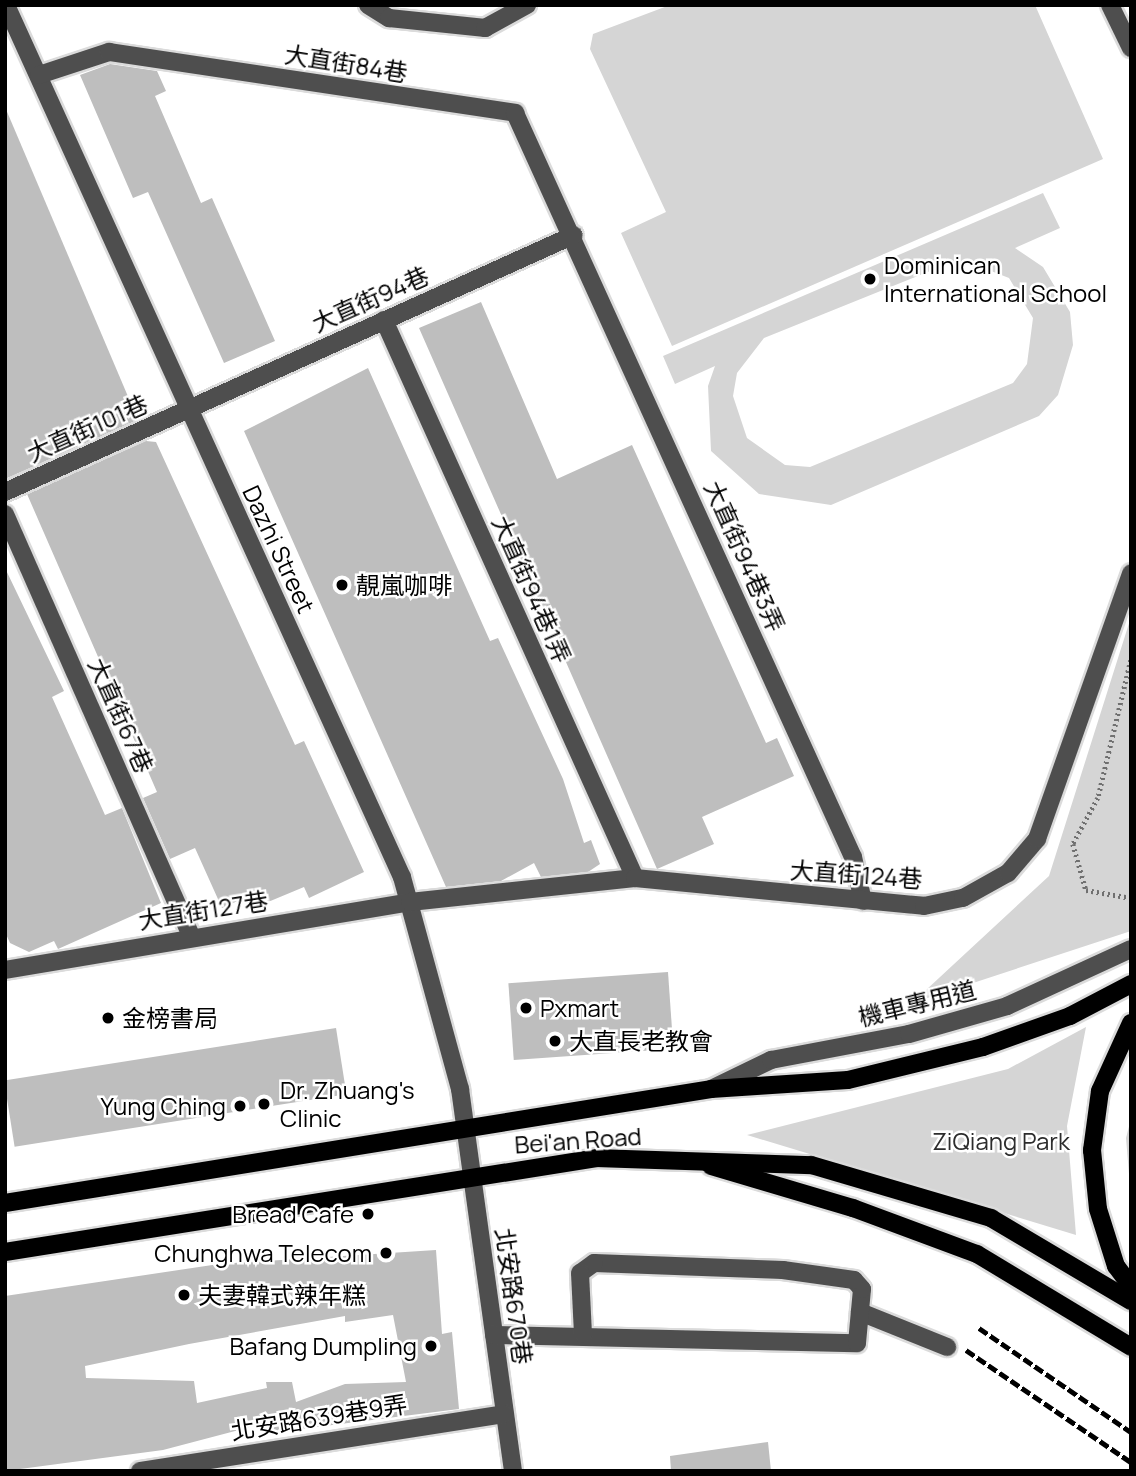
<!DOCTYPE html>
<meta charset="utf-8">
<style>
body{margin:0}
#map{position:relative;width:1136px;height:1476px;overflow:hidden;background:#fff;font-family:Manrope,"Noto Sans TC",sans-serif}
div>[style]{position:absolute}
[style*='--x']{left:calc(var(--x)*1px);top:calc(var(--y)*1px);width:calc(var(--w)*1px);rotate:calc(var(--a)*1deg)}
.green>*{inset:0;background:#d5d5d5}
.building>*{inset:0;background:#bebebe;transform-origin:0 0}
.path>*{height:4.5px;margin-top:-2.25px;transform-origin:0;background:repeating-linear-gradient(90deg,#707070 0 2px,transparent 0 5.5px)}
.roads{filter:drop-shadow(2px 0 #dbdbdb) drop-shadow(-2px 0 #dbdbdb) drop-shadow(0 2px #dbdbdb) drop-shadow(0 -2px #dbdbdb)}
.minor>*{height:18px;margin:-9px;padding:0 9px;transform-origin:9px;border-radius:9px;background:#4e4e4e}
.major>*{height:18px;margin:-9px;padding:0 9px;transform-origin:9px;border-radius:9px;background:#000}
.rail>*{height:5px;margin-top:-2.5px;transform-origin:0;background:repeating-linear-gradient(90deg,#000 0 10px,transparent 0 13.5px)}
.dots>*{width:19px;height:19px;translate:-50% -50%;box-sizing:border-box;border:4px solid #fff;border-radius:50%}
span{translate:-50% -50%;white-space:nowrap;text-align:center;line-height:1.15;-webkit-text-stroke:5px #fff;paint-order:stroke}
.street-label{font-size:24px;color:#000}
.poi-label{font-size:24px;color:#000}
.left{translate:0 -50%;text-align:left}
.right{translate:-100% -50%;text-align:right}
.park-label{font-size:24px;color:#2c2c2c}
.frame{position:absolute;inset:0;border:7px solid #000;pointer-events:none}
</style>
<div id="map">
<div class="green">
<i style="clip-path:polygon(670px 5px,1035px 5px,1103px 159px,672px 346px,621px 233px,666px 212px,590px 49px,593px 34px)"></i>
<i style="clip-path:polygon(evenodd,1043px 193px,1060px 228px,1015px 248px,1043px 267px,1070px 312px,1073px 345px,1058px 395px,1039px 416px,831px 505px,759px 494px,711px 451px,708px 386px,715px 366px,675px 384px,663px 356px,1043px 193px,968px 262px,1009px 278px,1033px 318px,1027px 364px,1013px 383px,810px 467px,785px 465px,747px 438px,733px 396px,737px 373px,764px 338px,945px 265px,968px 262px)"></i>
<i style="clip-path:polygon(1131px 617px,1131px 931px,912px 1003px,1049px 876px)"></i>
<i style="clip-path:polygon(1086px 1027px,1067px 1126px,1076px 1235px,747px 1135px,1008px 1069px)"></i>
<i style="clip-path:polygon(1131px 1119px,1131px 1198px,1126px 1138px)"></i>
</div>
<div class="building">
<i style="clip-path:polygon(110px 64px,157px 71px,166px 91px,155px 96px,201px 203px,212px 198px,275px 341px,224px 363px,148px 192px,133px 198px,80px 75px)"></i>
<i style="clip-path:polygon(5px 107px,138px 420px,5px 479px)"></i>
<i style="clip-path:polygon(481px 302px,557px 479px,632px 445px,766px 743px,777px 738px,794px 776px,702px 817px,714px 844px,657px 869px,419px 328px)"></i>
<i style="clip-path:polygon(368px 368px,490px 641px,498px 638px,563px 779px,584px 843px,591px 840px,600px 864px,588px 872px,541px 877px,534px 863px,501px 881px,446px 887px,244px 431px)"></i>
<i style="clip-path:polygon(146px 441px,156px 442px,295px 745px,304px 741px,364px 872px,309px 898px,304px 887px,256px 907px,251px 895px,222px 908px,195px 848px,170px 859px,143px 798px,157px 792px,27px 494px)"></i>
<i style="clip-path:polygon(5px 568px,64px 691px,52px 697px,105px 815px,122px 808px,161px 903px,58px 949px,54px 941px,29px 952px,10px 943px,5px 932px)"></i>
<i style="left:668px;top:972px;width:77px;height:160px;rotate:86deg"></i>
<i style="left:336px;top:1028px;width:67px;height:336px;rotate:81deg"></i>
<i style="clip-path:polygon(evenodd,436px 1250px,442px 1334px,452px 1332px,459px 1409px,269px 1433px,269px 1422px,163px 1450px,5px 1471px,5px 1296px,219px 1264px,436px 1250px,393px 1315px,406px 1382px,345px 1384px,296px 1402px,292px 1382px,266px 1382px,267px 1388px,197px 1403px,194px 1381px,86px 1378px,85px 1366px,189px 1344px,345px 1316px,345px 1322px,393px 1315px)"></i>
<i style="clip-path:polygon(768px 1442px,771px 1471px,671px 1471px,670px 1456px)"></i>
</div>
<div class="path">
<i style="--x:1131;--y:660;--w:142;--a:103.4"></i>
<i style="--x:1098;--y:798;--w:52;--a:118.5"></i>
<i style="--x:1073;--y:844;--w:48;--a:74.2"></i>
<i style="--x:1086;--y:890;--w:46;--a:10.1"></i>
</div>
<div class="roads">
<div class="minor">
<i style="--x:6;--y:5;--w:958;--a:65.58"></i>
<i style="--x:402;--y:877;--w:220;--a:74.7"></i>
<i style="--x:460;--y:1089;--w:386;--a:82.1"></i>
<i style="--x:368;--y:5;--w:25;--a:32"></i>
<i style="--x:389;--y:18;--w:97;--a:5.9"></i>
<i style="--x:485;--y:28;--w:48;--a:-28.7"></i>
<i style="--x:1110;--y:5;--w:48;--a:64"></i>
<i style="--x:39;--y:75;--w:74;--a:-18.2"></i>
<i style="--x:109;--y:52;--w:411;--a:8.5"></i>
<i style="--x:515;--y:113;--w:817;--a:65.57"></i>
<i style="--x:853;--y:857;--w:45;--a:77.2"></i>
<i style="--x:384;--y:320;--w:612;--a:65.78"></i>
<i style="--x:5;--y:492;--w:624;--a:-24.31"></i>
<i style="--x:5;--y:514;--w:460;--a:66.2"></i>
<i style="--x:5;--y:970;--w:411;--a:-9.5"></i>
<i style="--x:410;--y:902;--w:226;--a:-6.1"></i>
<i style="--x:635;--y:878;--w:290;--a:5.5"></i>
<i style="--x:924;--y:906;--w:40;--a:-12"></i>
<i style="--x:963;--y:898;--w:51;--a:-29.1"></i>
<i style="--x:1008;--y:873;--w:45;--a:-49.5"></i>
<i style="--x:1037;--y:839;--w:282;--a:-70.5"></i>
<i style="--x:711;--y:1089;--w:67;--a:-25.8"></i>
<i style="--x:771;--y:1060;--w:140;--a:-10.7"></i>
<i style="--x:909;--y:1034;--w:102;--a:-15.9"></i>
<i style="--x:1007;--y:1006;--w:136;--a:-24.7"></i>
<i style="--x:860;--y:1312;--w:94;--a:21.9"></i>
<i style="--x:494;--y:1335;--w:363;--a:1.3"></i>
<i style="--x:857;--y:1343;--w:54;--a:-84.7"></i>
<i style="--x:862;--y:1289;--w:12;--a:-132"></i>
<i style="--x:854;--y:1280;--w:72;--a:-172"></i>
<i style="--x:783;--y:1270;--w:189;--a:-177.9"></i>
<i style="--x:594;--y:1263;--w:17;--a:144"></i>
<i style="--x:580;--y:1273;--w:61;--a:87.2"></i>
<i style="--x:140;--y:1471;--w:369;--a:-8.9"></i>
</div>
<div class="major">
<i style="--x:1131;--y:1023;--w:75;--a:114.5"></i>
<i style="--x:1100;--y:1091;--w:60;--a:97.7"></i>
<i style="--x:1092;--y:1150;--w:59;--a:84.2"></i>
<i style="--x:1098;--y:1209;--w:60;--a:72.5"></i>
<i style="--x:1116;--y:1266;--w:25;--a:53"></i>
<i style="--x:711;--y:1166;--w:148;--a:16.5"></i>
<i style="--x:853;--y:1208;--w:132;--a:20.4"></i>
<i style="--x:977;--y:1254;--w:180;--a:31.1"></i>
<i style="--x:5;--y:1203;--w:715;--a:-9.17"></i>
<i style="--x:711;--y:1089;--w:137;--a:-3.8"></i>
<i style="--x:848;--y:1080;--w:139;--a:-13.7"></i>
<i style="--x:983;--y:1047;--w:92;--a:-19.6"></i>
<i style="--x:1070;--y:1016;--w:69;--a:-27.7"></i>
<i style="--x:5;--y:1252;--w:599;--a:-9.02"></i>
<i style="--x:597;--y:1158;--w:214;--a:1.9"></i>
<i style="--x:811;--y:1165;--w:188;--a:16.4"></i>
<i style="--x:991;--y:1218;--w:163;--a:30.7"></i>
</div>
</div>
<div class="rail">
<i style="--x:979;--y:1328;--w:184;--a:34.4"></i>
<i style="--x:966;--y:1350;--w:199;--a:34.2"></i>
</div>
<div class="dots">
<i style="left:870px;top:279px;background:#000"></i>
<i style="left:342px;top:585px;background:#000"></i>
<i style="left:526px;top:1008px;background:#000"></i>
<i style="left:108px;top:1018px;background:#000"></i>
<i style="left:555px;top:1041px;background:#000"></i>
<i style="left:264px;top:1104px;background:#000"></i>
<i style="left:240px;top:1106px;background:#000"></i>
<i style="left:368px;top:1214px;background:#000"></i>
<i style="left:386px;top:1253px;background:#000"></i>
<i style="left:184px;top:1295px;background:#000"></i>
<i style="left:431px;top:1346px;background:#000"></i>
</div>
<div class="street-label">
<span style="left:346px;top:63px;rotate:9deg">大直街84巷</span>
<span style="left:370px;top:299px;rotate:-24deg">大直街94巷</span>
<span style="left:87px;top:428px;rotate:-24deg">大直街101巷</span>
<span style="left:279px;top:549px;rotate:65deg">Dazhi Street</span>
<span style="left:745px;top:556px;rotate:66deg">大直街94巷3弄</span>
<span style="left:532px;top:589px;rotate:66deg">大直街94巷1弄</span>
<span style="left:121px;top:715px;rotate:66deg">大直街67巷</span>
<span style="left:856px;top:874px;rotate:4deg">大直街124巷</span>
<span style="left:203px;top:910px;rotate:-9deg">大直街127巷</span>
<span style="left:917px;top:1003px;rotate:-14deg">機車專用道</span>
<span style="left:578px;top:1140px;rotate:-4deg">Bei'an Road</span>
<span style="left:514px;top:1296px;rotate:82deg">北安路670巷</span>
<span style="left:319px;top:1417px;rotate:-9deg">北安路639巷9弄</span>
</div>
<div class="poi-label">
<span class="left" style="left:884px;top:279px">Dominican<br>International School</span>
<span class="left" style="left:356px;top:585px">靚嵐咖啡</span>
<span class="left" style="left:540px;top:1008px">Pxmart</span>
<span class="left" style="left:122px;top:1018px">金榜書局</span>
<span class="left" style="left:569px;top:1041px">大直長老教會</span>
<span class="left" style="left:280px;top:1104px">Dr. Zhuang's<br>Clinic</span>
<span class="right" style="left:226px;top:1106px">Yung Ching</span>
<span class="right" style="left:354px;top:1214px">Bread Cafe</span>
<span class="right" style="left:372px;top:1253px">Chunghwa Telecom</span>
<span class="left" style="left:198px;top:1295px">夫妻韓式辣年糕</span>
<span class="right" style="left:417px;top:1346px">Bafang Dumpling</span>
</div>
<div class="park-label">
<span style="left:1001px;top:1141px">ZiQiang Park</span>
</div>
<div class="frame"></div>
</div>
